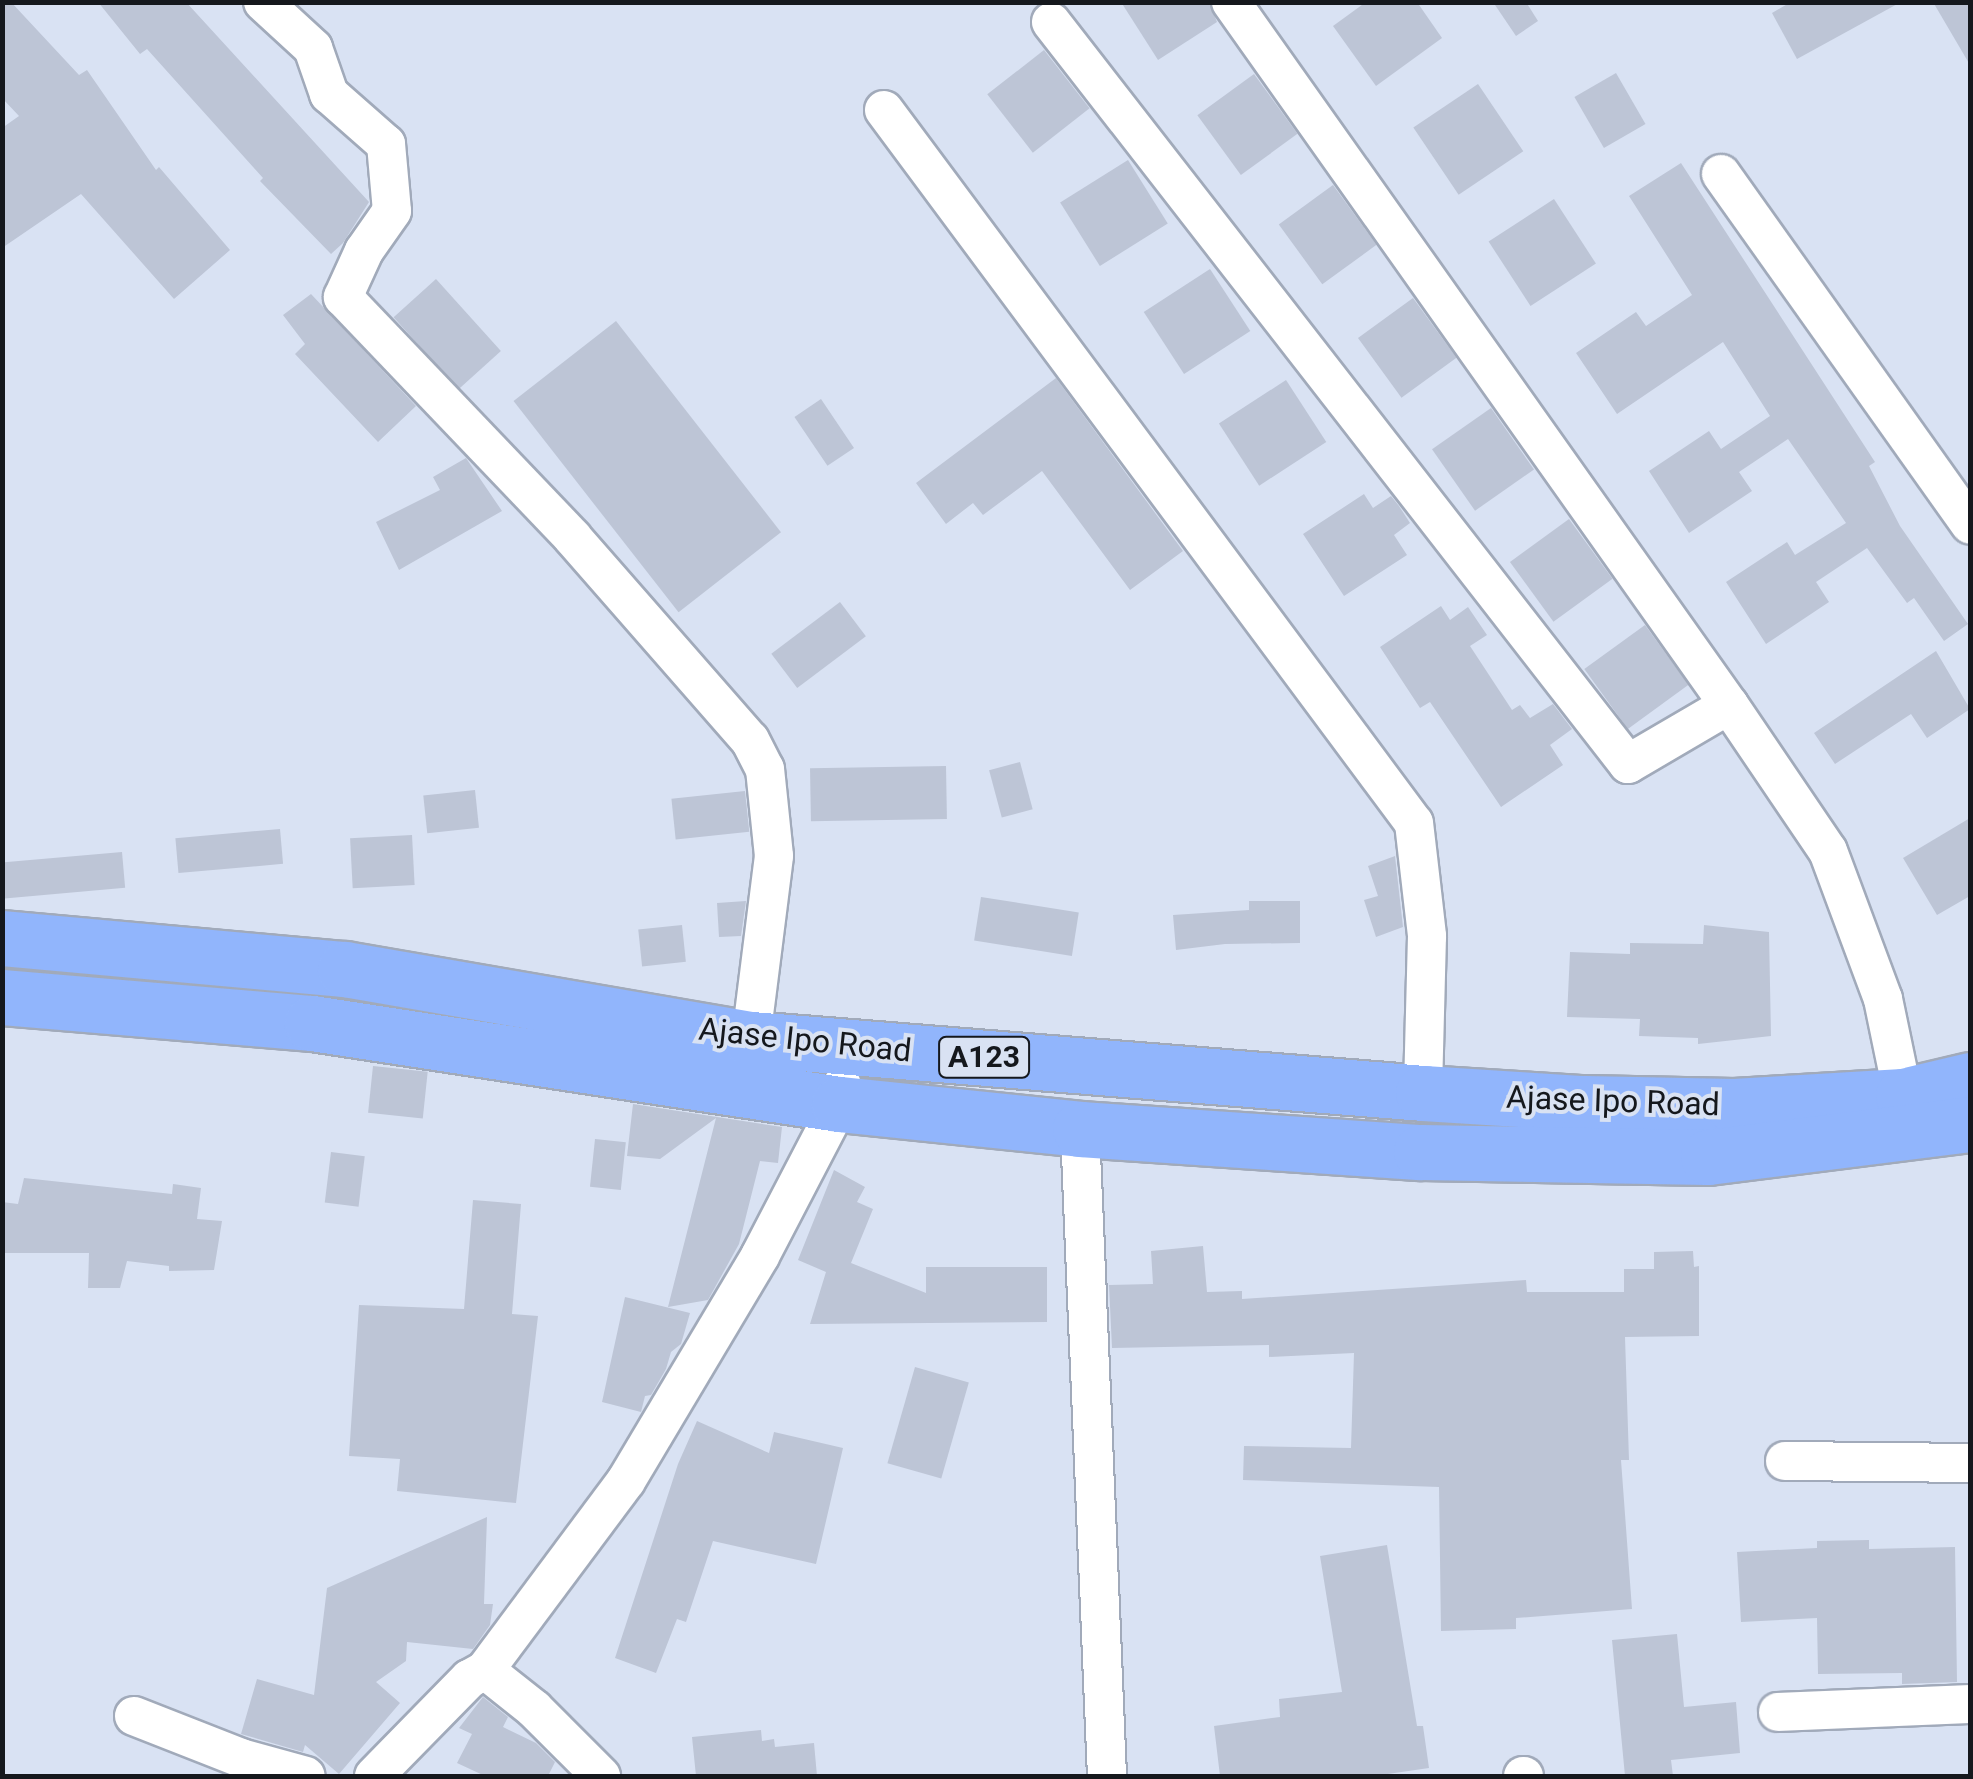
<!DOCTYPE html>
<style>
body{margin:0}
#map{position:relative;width:1973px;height:1779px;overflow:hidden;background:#d9e2f3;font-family:Roboto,sans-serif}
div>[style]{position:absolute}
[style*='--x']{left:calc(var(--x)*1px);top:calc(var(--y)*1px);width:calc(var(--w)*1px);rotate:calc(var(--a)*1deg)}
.building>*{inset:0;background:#bdc5d6;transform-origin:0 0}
.roads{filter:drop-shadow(2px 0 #a1aaba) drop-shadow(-2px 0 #a1aaba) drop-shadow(0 2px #a1aaba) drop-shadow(0 -2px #a1aaba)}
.minor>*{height:38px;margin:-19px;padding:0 19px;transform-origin:19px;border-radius:19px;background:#fff}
.highway>*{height:55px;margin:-27.5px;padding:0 27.5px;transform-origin:27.5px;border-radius:27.5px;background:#91b5fc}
span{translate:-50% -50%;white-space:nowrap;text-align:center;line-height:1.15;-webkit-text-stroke:8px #d9e2f3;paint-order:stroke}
.shield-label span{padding:2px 8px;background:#d9e2f3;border:2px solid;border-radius:8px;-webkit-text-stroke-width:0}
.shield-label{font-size:30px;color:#15181d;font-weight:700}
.street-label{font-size:32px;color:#15181d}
.frame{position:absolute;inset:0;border:5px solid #15181d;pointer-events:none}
</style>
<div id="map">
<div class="building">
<i style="clip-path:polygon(2px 2px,11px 2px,79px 75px,87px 70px,156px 170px,159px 167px,230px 250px,174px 299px,81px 194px,2px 248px,2px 128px,19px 116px,2px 98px)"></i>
<i style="clip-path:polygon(98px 2px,186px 2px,369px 202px,343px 243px,331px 254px,260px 181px,263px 178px,147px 49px,140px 54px)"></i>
<i style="clip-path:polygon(1121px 2px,1209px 2px,1217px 22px,1158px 60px)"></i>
<i style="clip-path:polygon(1366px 2px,1417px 2px,1442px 38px,1376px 86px,1333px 26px)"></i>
<i style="clip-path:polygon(1493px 2px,1526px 2px,1538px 21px,1516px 36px)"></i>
<i style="clip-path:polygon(1791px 2px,1901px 2px,1797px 59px,1772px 13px)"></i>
<i style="clip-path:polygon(1933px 2px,1970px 2px,1970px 65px)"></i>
<i style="left:1044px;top:50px;width:74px;height:72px;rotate:52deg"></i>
<i style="left:1616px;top:73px;width:59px;height:48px;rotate:60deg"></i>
<i style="left:1254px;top:74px;width:74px;height:70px;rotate:54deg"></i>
<i style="left:1478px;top:84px;width:81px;height:78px;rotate:56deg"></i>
<i style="left:1128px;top:160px;width:75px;height:80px;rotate:58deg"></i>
<i style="clip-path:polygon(1681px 163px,1875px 462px,1869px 466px,1900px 526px,1968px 624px,1944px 641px,1914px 598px,1907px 603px,1867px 548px,1816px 582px,1829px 602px,1766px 644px,1726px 582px,1787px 542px,1795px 555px,1846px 523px,1788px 439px,1739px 472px,1752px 491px,1689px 533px,1649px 471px,1709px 431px,1721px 449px,1770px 416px,1723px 342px,1617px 414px,1576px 353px,1636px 312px,1646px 326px,1692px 295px,1629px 196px)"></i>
<i style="left:1333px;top:185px;width:74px;height:67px;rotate:54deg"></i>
<i style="left:1554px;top:199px;width:77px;height:78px;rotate:57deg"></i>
<i style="left:1210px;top:269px;width:74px;height:79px;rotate:57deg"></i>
<i style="left:436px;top:279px;width:97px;height:57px;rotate:48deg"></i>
<i style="clip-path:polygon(311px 294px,416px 406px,378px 442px,295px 354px,305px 344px,283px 315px)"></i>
<i style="left:1413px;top:298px;width:74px;height:68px;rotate:54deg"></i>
<i style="left:616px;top:321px;width:268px;height:130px;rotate:52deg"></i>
<i style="clip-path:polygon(1056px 378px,1183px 551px,1130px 590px,1042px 471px,983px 515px,973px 503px,946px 524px,916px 483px)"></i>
<i style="left:1286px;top:380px;width:74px;height:80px;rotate:57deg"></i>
<i style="left:821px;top:399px;width:59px;height:32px;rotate:56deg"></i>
<i style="left:1491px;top:408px;width:75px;height:72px;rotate:55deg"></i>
<i style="clip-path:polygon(466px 458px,502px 511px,399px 570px,376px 522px,440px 490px,433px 477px)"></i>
<i style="clip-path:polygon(1364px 494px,1373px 508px,1391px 496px,1399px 506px,1410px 523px,1394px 535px,1407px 555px,1344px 596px,1303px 534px)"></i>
<i style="left:1569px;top:519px;width:74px;height:73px;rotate:54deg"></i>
<i style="left:840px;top:602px;width:43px;height:86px;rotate:53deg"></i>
<i style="clip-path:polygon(1441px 606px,1450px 620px,1468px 607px,1487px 635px,1470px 646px,1512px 710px,1520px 705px,1530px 718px,1553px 704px,1572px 729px,1550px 745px,1563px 765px,1501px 807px,1430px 702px,1420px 708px,1380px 647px)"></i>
<i style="left:1645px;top:625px;width:74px;height:75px;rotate:54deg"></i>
<i style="clip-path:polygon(1936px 651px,1970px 709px,1927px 738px,1911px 714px,1835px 764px,1814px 733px)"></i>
<i style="left:1020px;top:762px;width:49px;height:32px;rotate:75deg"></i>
<i style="left:946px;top:766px;width:53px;height:136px;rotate:89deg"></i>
<i style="left:475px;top:790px;width:38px;height:52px;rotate:84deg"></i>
<i style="left:745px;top:791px;width:41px;height:74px;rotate:84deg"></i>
<i style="clip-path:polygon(1970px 818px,1970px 896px,1937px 915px,1903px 858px)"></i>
<i style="left:280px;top:829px;width:35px;height:105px;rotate:85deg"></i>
<i style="left:412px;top:835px;width:50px;height:62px;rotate:87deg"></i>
<i style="left:122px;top:852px;width:36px;height:121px;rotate:85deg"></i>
<i style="clip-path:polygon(1395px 856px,1403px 927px,1376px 937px,1364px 900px,1378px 896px,1368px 866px)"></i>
<i style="left:981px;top:897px;width:99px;height:44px;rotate:9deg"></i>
<i style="clip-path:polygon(746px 901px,741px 936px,719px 937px,717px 903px)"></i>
<i style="clip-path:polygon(1249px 901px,1300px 901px,1300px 943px,1225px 944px,1176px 950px,1173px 915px,1249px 910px)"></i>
<i style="left:682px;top:925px;width:37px;height:44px;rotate:84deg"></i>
<i style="clip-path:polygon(1704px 925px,1769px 932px,1771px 1036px,1698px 1044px,1698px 1038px,1639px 1036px,1640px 1019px,1567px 1017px,1570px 952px,1630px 954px,1630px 943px,1703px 944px)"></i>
<i style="left:373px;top:1066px;width:55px;height:47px;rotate:6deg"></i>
<i style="clip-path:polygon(633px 1104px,782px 1127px,778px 1163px,760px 1161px,739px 1244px,708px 1300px,668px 1307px,716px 1118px,660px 1159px,627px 1156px)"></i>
<i style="left:595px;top:1139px;width:31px;height:48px;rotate:6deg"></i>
<i style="left:331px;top:1152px;width:34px;height:51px;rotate:7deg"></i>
<i style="clip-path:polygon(834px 1170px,865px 1187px,857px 1202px,873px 1209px,851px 1263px,926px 1293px,926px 1267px,1047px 1267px,1047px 1322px,810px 1324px,826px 1272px,798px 1260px)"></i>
<i style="clip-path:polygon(24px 1178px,172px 1194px,173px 1184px,201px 1188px,197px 1219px,222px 1221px,214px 1270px,169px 1271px,169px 1266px,127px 1261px,120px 1288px,88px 1288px,89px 1253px,2px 1253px,2px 1202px,18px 1204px)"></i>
<i style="clip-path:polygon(473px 1200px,521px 1204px,512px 1314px,538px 1316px,516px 1503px,397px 1491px,400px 1459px,349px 1456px,359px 1305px,464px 1309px)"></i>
<i style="clip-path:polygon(1203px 1246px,1207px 1292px,1242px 1291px,1242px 1299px,1526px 1280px,1527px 1292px,1624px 1292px,1624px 1269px,1654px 1269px,1654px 1252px,1693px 1251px,1694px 1267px,1699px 1266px,1699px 1336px,1625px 1337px,1629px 1460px,1621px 1460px,1632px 1609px,1516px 1618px,1516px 1629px,1441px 1631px,1439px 1487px,1243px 1480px,1244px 1446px,1351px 1448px,1354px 1353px,1269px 1357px,1269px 1345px,1112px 1348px,1109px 1285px,1153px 1284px,1151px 1251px)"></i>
<i style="clip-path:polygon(625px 1297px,690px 1313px,681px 1344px,671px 1352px,666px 1369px,651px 1395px,645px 1396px,641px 1412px,602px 1402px)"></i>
<i style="left:915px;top:1367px;width:56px;height:100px;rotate:16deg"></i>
<i style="clip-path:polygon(697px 1421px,769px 1453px,774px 1432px,843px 1448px,816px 1564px,713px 1541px,686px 1622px,677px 1619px,656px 1673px,615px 1658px,678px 1464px)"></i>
<i style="clip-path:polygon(487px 1517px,484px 1604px,493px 1604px,490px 1625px,473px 1649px,407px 1642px,406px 1661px,376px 1682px,400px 1703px,339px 1774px,305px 1745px,303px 1752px,241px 1734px,257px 1679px,314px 1695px,327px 1588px)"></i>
<i style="clip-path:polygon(1869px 1540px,1869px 1549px,1955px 1547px,1957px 1682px,1902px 1684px,1902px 1673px,1818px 1674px,1817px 1618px,1741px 1622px,1737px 1552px,1817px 1548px,1817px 1541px)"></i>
<i style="clip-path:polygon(1387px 1545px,1417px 1726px,1423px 1726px,1429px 1768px,1374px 1776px,1220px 1776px,1214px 1726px,1280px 1717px,1279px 1699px,1342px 1692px,1320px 1556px)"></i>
<i style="clip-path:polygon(1677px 1634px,1684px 1707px,1736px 1702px,1740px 1753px,1671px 1760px,1673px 1776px,1625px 1776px,1612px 1640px)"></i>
<i style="clip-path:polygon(483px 1697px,508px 1717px,503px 1727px,536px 1743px,555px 1762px,548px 1776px,485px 1776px,457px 1763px,472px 1734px,459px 1728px)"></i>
<i style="clip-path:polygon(761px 1730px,762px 1741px,774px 1739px,775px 1747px,814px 1743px,817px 1776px,696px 1776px,692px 1737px)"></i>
</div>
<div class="roads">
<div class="minor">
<i style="--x:263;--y:2;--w:68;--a:42.6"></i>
<i style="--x:313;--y:48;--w:49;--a:70.8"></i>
<i style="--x:329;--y:94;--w:76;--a:41.3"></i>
<i style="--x:386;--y:144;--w:67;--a:84.9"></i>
<i style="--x:392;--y:211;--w:49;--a:125"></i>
<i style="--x:364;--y:251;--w:51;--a:114.5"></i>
<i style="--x:343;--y:297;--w:332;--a:46.3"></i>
<i style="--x:572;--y:537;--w:270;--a:48.8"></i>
<i style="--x:750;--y:740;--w:33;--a:63"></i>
<i style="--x:765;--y:769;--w:87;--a:84.1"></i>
<i style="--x:774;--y:856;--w:184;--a:97.2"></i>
<i style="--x:1231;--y:2;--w:862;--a:54.69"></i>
<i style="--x:1729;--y:705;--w:176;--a:55.9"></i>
<i style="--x:1828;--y:851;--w:158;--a:69.6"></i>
<i style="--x:1883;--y:999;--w:99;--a:78.3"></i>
<i style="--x:1051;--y:22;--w:940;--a:52.13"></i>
<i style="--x:1628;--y:764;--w:117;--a:-30.3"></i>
<i style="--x:884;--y:110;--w:888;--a:53.38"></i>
<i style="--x:1414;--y:823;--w:114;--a:83.4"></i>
<i style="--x:1427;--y:936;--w:157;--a:91.5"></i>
<i style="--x:1721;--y:174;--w:430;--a:54.6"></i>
<i style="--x:1080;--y:1129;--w:648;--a:87.61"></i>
<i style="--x:1785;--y:1461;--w:185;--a:0.6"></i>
<i style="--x:485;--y:1670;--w:63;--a:38.5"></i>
<i style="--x:534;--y:1709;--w:95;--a:45"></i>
<i style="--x:1778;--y:1712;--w:192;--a:-2.4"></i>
<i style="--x:134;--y:1716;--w:115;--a:21.4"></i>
<i style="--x:241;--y:1758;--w:67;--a:15.5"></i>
<i style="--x:374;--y:1776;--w:136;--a:-45.6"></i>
<i style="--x:469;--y:1679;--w:18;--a:-29"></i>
<i style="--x:485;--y:1670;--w:236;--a:-53.3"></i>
<i style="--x:626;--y:1481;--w:262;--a:-59.2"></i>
<i style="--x:760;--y:1256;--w:171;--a:-62.5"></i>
<i style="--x:839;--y:1104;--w:19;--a:-81"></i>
<i style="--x:1523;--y:1776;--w:1;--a:0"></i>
</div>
<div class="highway">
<i style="--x:2;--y:938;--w:344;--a:5.2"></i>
<i style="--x:345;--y:969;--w:412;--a:9.8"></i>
<i style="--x:751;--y:1039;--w:674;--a:4.59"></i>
<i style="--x:1423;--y:1093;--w:161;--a:3.6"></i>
<i style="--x:1584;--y:1103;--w:150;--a:1.1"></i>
<i style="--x:1734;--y:1106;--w:169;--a:-3.4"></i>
<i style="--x:1903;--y:1096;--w:69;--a:-13.4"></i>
<i style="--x:2;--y:997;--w:311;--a:4.8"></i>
<i style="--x:312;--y:1023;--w:533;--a:8.74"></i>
<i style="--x:839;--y:1104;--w:242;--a:5.9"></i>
<i style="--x:1080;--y:1129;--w:342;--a:3.9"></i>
<i style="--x:1421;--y:1152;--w:287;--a:1"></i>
<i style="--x:1708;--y:1157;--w:264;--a:-7.2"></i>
</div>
</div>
<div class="shield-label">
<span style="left:984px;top:1057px">A123</span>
</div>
<div class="street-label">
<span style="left:805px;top:1040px;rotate:6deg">Ajase Ipo Road</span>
<span style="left:1613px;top:1101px;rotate:2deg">Ajase Ipo Road</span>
</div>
<div class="frame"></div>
</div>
